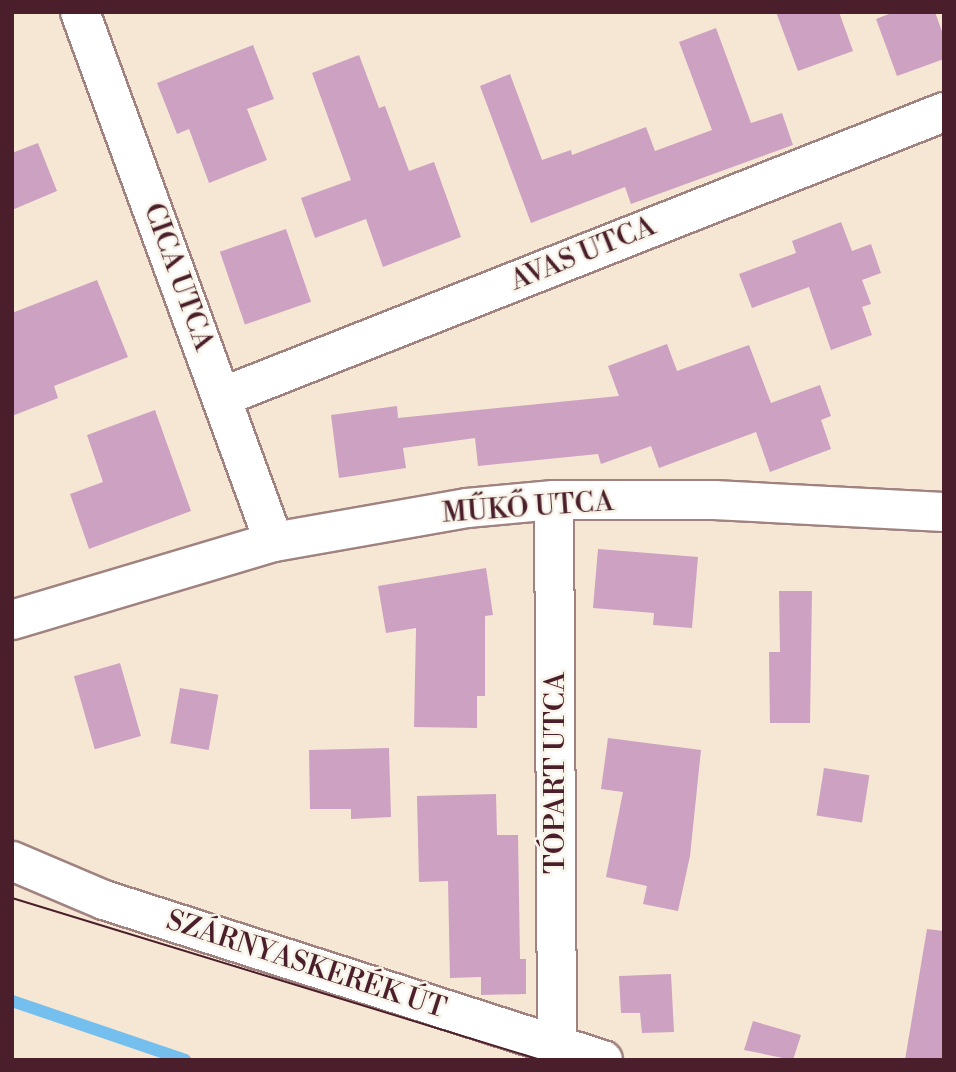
<!DOCTYPE html>
<meta charset="utf-8">
<style>
body{margin:0}
#map{position:relative;width:956px;height:1072px;overflow:hidden;background:#f6e7d4;font-family:"Libre Bodoni",serif}
div>[style]{position:absolute}
[style*='--x']{left:calc(var(--x)*1px);top:calc(var(--y)*1px);width:calc(var(--w)*1px);rotate:calc(var(--a)*1deg)}
.stream>*{height:12px;margin:-6px;padding:0 6px;transform-origin:6px;border-radius:6px;background:#74bfed}
.building>*{inset:0;background:#cda1c2;transform-origin:0 0}
.roads{filter:drop-shadow(2px 0 #a08380) drop-shadow(-2px 0 #a08380) drop-shadow(0 2px #a08380) drop-shadow(0 -2px #a08380)}
.minor>*{height:38px;margin:-19px;padding:0 19px;transform-origin:19px;border-radius:19px;background:#fff}
.tram>*{height:2px;margin:-1px;padding:0 1px;transform-origin:1px;border-radius:1px;background:#4a1f2b}
span{translate:-50% -50%;white-space:nowrap;text-align:center;line-height:1.15;-webkit-text-stroke:5px #f7f3e8;paint-order:stroke}
.street-label{font-size:28px;color:#4a1f2b}
.frame{position:absolute;inset:0;border:14px solid #4a1f2b;pointer-events:none}
</style>
<div id="map">
<div class="stream">
<i style="--x:12;--y:1001;--w:183;--a:18.8"></i>
</div>
<div class="building">
<i style="clip-path:polygon(776px 12px,839px 12px,853px 51px,798px 71px)"></i>
<i style="clip-path:polygon(894px 12px,935px 12px,944px 37px,944px 59px,897px 76px,876px 19px)"></i>
<i style="clip-path:polygon(716px 28px,751px 123px,782px 113px,793px 145px,631px 204px,625px 187px,531px 223px,480px 86px,510px 74px,542px 160px,571px 150px,572px 155px,646px 127px,655px 151px,712px 130px,679px 42px)"></i>
<i style="clip-path:polygon(253px 45px,274px 99px,247px 109px,267px 160px,209px 183px,189px 129px,177px 134px,157px 83px)"></i>
<i style="clip-path:polygon(359px 55px,379px 108px,385px 106px,409px 171px,434px 162px,461px 237px,383px 267px,366px 219px,315px 238px,301px 198px,351px 180px,312px 73px)"></i>
<i style="clip-path:polygon(38px 143px,57px 191px,12px 210px,12px 153px)"></i>
<i style="clip-path:polygon(841px 222px,852px 251px,871px 244px,881px 273px,862px 280px,871px 304px,862px 307px,872px 335px,831px 350px,809px 287px,752px 308px,739px 274px,796px 253px,792px 241px)"></i>
<i style="left:286px;top:229px;width:77px;height:70px;rotate:71deg"></i>
<i style="clip-path:polygon(97px 280px,128px 357px,54px 386px,58px 398px,12px 416px,12px 313px)"></i>
<i style="clip-path:polygon(667px 344px,677px 371px,749px 345px,771px 403px,820px 385px,831px 416px,821px 420px,831px 449px,770px 472px,756px 432px,659px 468px,651px 446px,601px 464px,598px 454px,478px 466px,475px 438px,403px 448px,406px 468px,339px 478px,331px 415px,397px 406px,398px 418px,619px 396px,608px 366px)"></i>
<i style="clip-path:polygon(155px 410px,191px 511px,89px 549px,70px 494px,103px 482px,87px 435px)"></i>
<i style="clip-path:polygon(598px 549px,698px 557px,692px 628px,653px 625px,654px 613px,593px 608px)"></i>
<i style="clip-path:polygon(486px 568px,493px 615px,485px 616px,485px 696px,477px 696px,477px 728px,414px 727px,416px 628px,386px 633px,378px 586px)"></i>
<i style="clip-path:polygon(779px 591px,812px 591px,810px 723px,770px 723px,769px 652px,780px 652px)"></i>
<i style="left:120px;top:663px;width:76px;height:48px;rotate:74deg"></i>
<i style="left:180px;top:688px;width:39px;height:56px;rotate:10deg"></i>
<i style="clip-path:polygon(608px 738px,701px 750px,690px 856px,678px 911px,643px 904px,647px 886px,606px 877px,623px 792px,601px 789px)"></i>
<i style="clip-path:polygon(389px 748px,391px 817px,351px 819px,351px 809px,310px 809px,309px 750px)"></i>
<i style="left:824px;top:768px;width:46px;height:48px;rotate:9deg"></i>
<i style="clip-path:polygon(496px 794px,497px 835px,518px 835px,520px 959px,526px 959px,526px 994px,481px 995px,481px 977px,450px 978px,448px 881px,419px 882px,417px 796px)"></i>
<i style="clip-path:polygon(927px 929px,944px 931px,944px 1060px,905px 1060px)"></i>
<i style="clip-path:polygon(671px 974px,674px 1032px,642px 1033px,640px 1013px,621px 1013px,619px 976px)"></i>
<i style="clip-path:polygon(753px 1021px,801px 1035px,793px 1060px,744px 1050px)"></i>
</div>
<div class="roads">
<div class="minor">
<i style="--x:80;--y:12;--w:564;--a:69.9"></i>
<i style="--x:222;--y:397;--w:776;--a:-21.54"></i>
<i style="--x:554;--y:500;--w:545;--a:89.68"></i>
<i style="--x:12;--y:620;--w:273;--a:-16.6"></i>
<i style="--x:274;--y:542;--w:196;--a:-10"></i>
<i style="--x:467;--y:508;--w:87;--a:-5.3"></i>
<i style="--x:554;--y:500;--w:160;--a:0"></i>
<i style="--x:714;--y:500;--w:230;--a:3"></i>
<i style="--x:12;--y:861;--w:100;--a:23"></i>
<i style="--x:104;--y:900;--w:524;--a:17.78"></i>
</div>
</div>
<div class="tram">
<i style="--x:12;--y:898;--w:553;--a:17.03"></i>
</div>
<div class="street-label">
<span style="left:583px;top:254px;rotate:-22deg">AVAS UTCA</span>
<span style="left:178px;top:277px;rotate:70deg">CICA UTCA</span>
<span style="left:528px;top:508px;rotate:-4deg">MŰKŐ UTCA</span>
<span style="left:556px;top:773px;rotate:-90deg">TÓPART UTCA</span>
<span style="left:306px;top:965px;rotate:18deg">SZÁRNYASKERÉK ÚT</span>
</div>
<div class="frame"></div>
</div>
